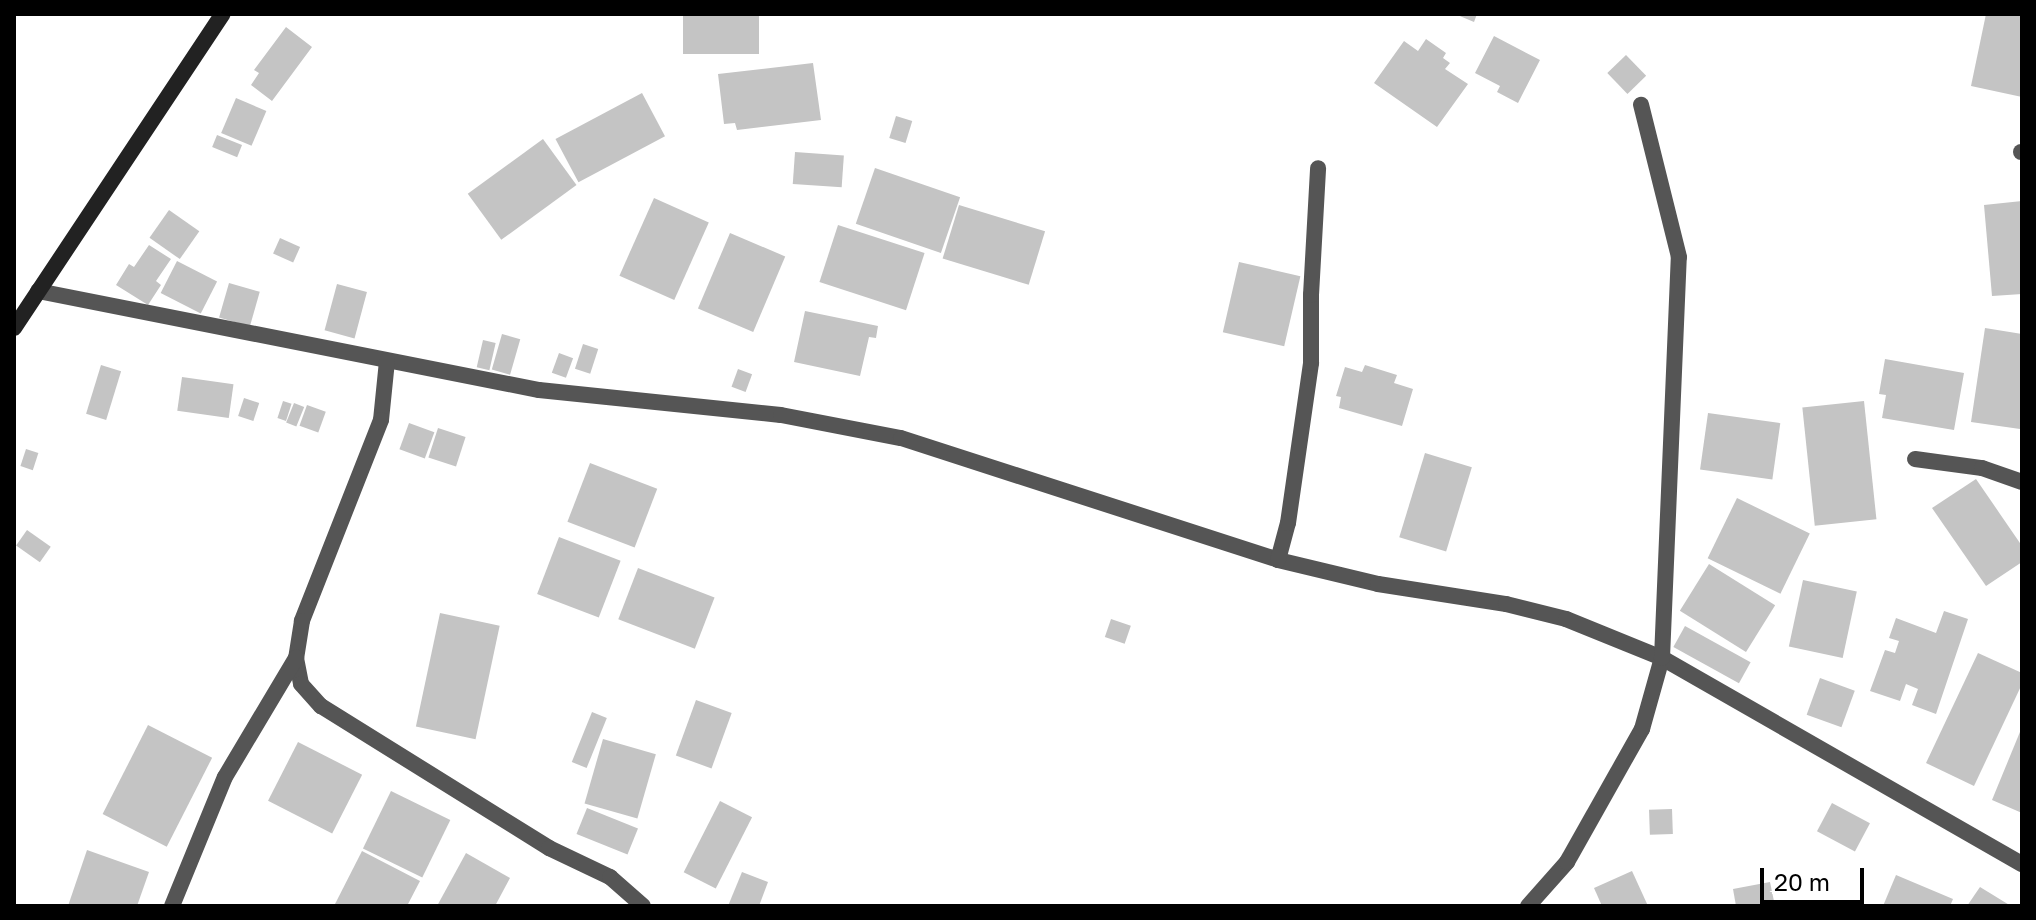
<!DOCTYPE html>
<style>
body{margin:0}
#map{position:relative;width:2036px;height:920px;overflow:hidden;background:#fff;font-family:"Golos Text",sans-serif}
div>[style]{position:absolute}
[style*='--x']{left:calc(var(--x)*1px);top:calc(var(--y)*1px);width:calc(var(--w)*1px);rotate:calc(var(--a)*1deg)}
.building>*{inset:0;background:#c4c4c4;transform-origin:0 0}
.street>*{height:16px;margin:-8px;padding:0 8px;transform-origin:8px;border-radius:8px;background:#555}
.secondary>*{height:16px;margin:-8px;padding:0 8px;transform-origin:8px;border-radius:8px;background:#222}
span{translate:-50% -50%;white-space:nowrap;text-align:center;line-height:1.15;-webkit-text-stroke:6px #fff;paint-order:stroke}
.frame{position:absolute;inset:0;border:16px solid #000;pointer-events:none}
.scale{position:absolute;left:1760px;top:868px;width:104px;height:36px;box-sizing:border-box;border:4px solid #000;border-top:0;padding-left:10px;font-size:24px;line-height:28px;white-space:nowrap;color:#000;-webkit-text-stroke:6px #fff;paint-order:stroke}
</style>
<div id="map">
<div class="building">
<i style="left:683px;top:14px;width:76px;height:40px"></i>
<i style="clip-path:polygon(1455px 14px,1477px 14px,1474px 22px)"></i>
<i style="clip-path:polygon(1986px 14px,2022px 14px,2022px 97px,1971px 86px)"></i>
<i style="clip-path:polygon(286px 27px,312px 47px,272px 101px,251px 85px,259px 73px,254px 70px)"></i>
<i style="clip-path:polygon(1494px 36px,1540px 60px,1518px 103px,1497px 92px,1500px 86px,1475px 73px)"></i>
<i style="clip-path:polygon(1426px 39px,1446px 53px,1443px 58px,1450px 63px,1445px 69px,1468px 84px,1437px 127px,1374px 83px,1404px 41px,1418px 51px)"></i>
<i style="left:1626px;top:55px;width:29px;height:26px;rotate:46deg"></i>
<i style="clip-path:polygon(813px 63px,821px 120px,737px 130px,735px 123px,724px 124px,718px 74px)"></i>
<i style="left:642px;top:93px;width:49px;height:98px;rotate:62deg"></i>
<i style="left:236px;top:98px;width:33px;height:38px;rotate:23deg"></i>
<i style="left:896px;top:116px;width:17px;height:23px;rotate:17deg"></i>
<i style="left:217px;top:135px;width:27px;height:13px;rotate:22deg"></i>
<i style="left:543px;top:139px;width:57px;height:93px;rotate:54deg"></i>
<i style="left:795px;top:152px;width:49px;height:32px;rotate:4deg"></i>
<i style="left:875px;top:168px;width:90px;height:59px;rotate:19deg"></i>
<i style="left:654px;top:198px;width:60px;height:85px;rotate:24deg"></i>
<i style="clip-path:polygon(2022px 201px,2022px 294px,1992px 296px,1984px 205px)"></i>
<i style="left:959px;top:205px;width:90px;height:56px;rotate:17deg"></i>
<i style="left:169px;top:210px;width:37px;height:34px;rotate:35deg"></i>
<i style="left:838px;top:225px;width:91px;height:60px;rotate:18deg"></i>
<i style="left:730px;top:233px;width:60px;height:82px;rotate:23deg"></i>
<i style="left:280px;top:238px;width:22px;height:17px;rotate:24deg"></i>
<i style="clip-path:polygon(149px 245px,171px 259px,156px 281px,161px 285px,148px 305px,116px 285px,129px 264px,134px 267px)"></i>
<i style="left:177px;top:261px;width:45px;height:36px;rotate:27deg"></i>
<i style="left:1239px;top:262px;width:63px;height:72px;rotate:13deg"></i>
<i style="left:229px;top:283px;width:32px;height:36px;rotate:16deg"></i>
<i style="left:337px;top:284px;width:31px;height:48px;rotate:15deg"></i>
<i style="clip-path:polygon(805px 311px,878px 326px,876px 338px,869px 337px,860px 376px,794px 362px)"></i>
<i style="clip-path:polygon(1985px 328px,2022px 334px,2020px 429px,1971px 422px)"></i>
<i style="left:502px;top:334px;width:19px;height:37px;rotate:16deg"></i>
<i style="left:483px;top:340px;width:13px;height:28px;rotate:13deg"></i>
<i style="left:583px;top:344px;width:16px;height:26px;rotate:18deg"></i>
<i style="left:559px;top:353px;width:15px;height:21px;rotate:20deg"></i>
<i style="clip-path:polygon(1885px 359px,1964px 373px,1954px 430px,1882px 418px,1886px 395px,1879px 394px)"></i>
<i style="left:101px;top:365px;width:21px;height:51px;rotate:17deg"></i>
<i style="clip-path:polygon(1365px 365px,1397px 375px,1394px 383px,1413px 389px,1402px 426px,1339px 408px,1341px 397px,1336px 396px,1345px 367px,1362px 372px)"></i>
<i style="left:738px;top:369px;width:15px;height:19px;rotate:20deg"></i>
<i style="left:182px;top:377px;width:52px;height:34px;rotate:8deg"></i>
<i style="left:244px;top:398px;width:16px;height:19px;rotate:18deg"></i>
<i style="left:283px;top:401px;width:9px;height:18px;rotate:18deg"></i>
<i style="left:1864px;top:401px;width:119px;height:62px;rotate:84deg"></i>
<i style="left:294px;top:403px;width:11px;height:21px;rotate:22deg"></i>
<i style="left:307px;top:405px;width:20px;height:22px;rotate:20deg"></i>
<i style="left:1708px;top:413px;width:73px;height:57px;rotate:8deg"></i>
<i style="left:409px;top:423px;width:27px;height:28px;rotate:20deg"></i>
<i style="left:438px;top:428px;width:29px;height:31px;rotate:18deg"></i>
<i style="left:26px;top:449px;width:13px;height:18px;rotate:18deg"></i>
<i style="left:1425px;top:453px;width:49px;height:88px;rotate:17deg"></i>
<i style="left:590px;top:463px;width:72px;height:63px;rotate:21deg"></i>
<i style="clip-path:polygon(1976px 479px,2022px 546px,2022px 562px,1986px 586px,1932px 508px)"></i>
<i style="left:1737px;top:498px;width:81px;height:67px;rotate:26deg"></i>
<i style="left:27px;top:530px;width:29px;height:19px;rotate:35deg"></i>
<i style="left:559px;top:537px;width:66px;height:61px;rotate:21deg"></i>
<i style="left:1709px;top:564px;width:78px;height:55px;rotate:32deg"></i>
<i style="left:638px;top:568px;width:82px;height:55px;rotate:21deg"></i>
<i style="left:1803px;top:580px;width:55px;height:68px;rotate:12deg"></i>
<i style="clip-path:polygon(1944px 611px,1968px 619px,1936px 714px,1912px 705px,1918px 689px,1906px 684px,1900px 701px,1870px 691px,1885px 650px,1895px 653px,1899px 641px,1889px 638px,1896px 618px,1936px 633px)"></i>
<i style="left:440px;top:613px;width:61px;height:116px;rotate:12deg"></i>
<i style="left:1111px;top:619px;width:21px;height:19px;rotate:19deg"></i>
<i style="left:1685px;top:626px;width:75px;height:24px;rotate:29deg"></i>
<i style="clip-path:polygon(1978px 653px,2022px 673px,2022px 684px,1974px 786px,1926px 763px)"></i>
<i style="left:1820px;top:678px;width:37px;height:39px;rotate:20deg"></i>
<i style="left:696px;top:700px;width:38px;height:59px;rotate:20deg"></i>
<i style="left:592px;top:712px;width:16px;height:54px;rotate:22deg"></i>
<i style="left:148px;top:725px;width:72px;height:100px;rotate:27deg"></i>
<i style="clip-path:polygon(2022px 727px,2022px 813px,1992px 800px)"></i>
<i style="left:603px;top:739px;width:55px;height:67px;rotate:16deg"></i>
<i style="left:298px;top:742px;width:72px;height:66px;rotate:27deg"></i>
<i style="left:391px;top:791px;width:66px;height:64px;rotate:26deg"></i>
<i style="left:720px;top:801px;width:36px;height:80px;rotate:27deg"></i>
<i style="left:1832px;top:803px;width:43px;height:32px;rotate:28deg"></i>
<i style="left:587px;top:808px;width:55px;height:28px;rotate:22deg"></i>
<i style="left:1672px;top:809px;width:25px;height:23px;rotate:88deg"></i>
<i style="clip-path:polygon(87px 850px,149px 872px,137px 906px,68px 906px)"></i>
<i style="clip-path:polygon(362px 851px,420px 881px,407px 906px,334px 906px)"></i>
<i style="clip-path:polygon(466px 853px,510px 878px,495px 906px,437px 906px)"></i>
<i style="clip-path:polygon(1632px 871px,1648px 906px,1602px 906px,1594px 888px)"></i>
<i style="clip-path:polygon(742px 872px,768px 882px,759px 906px,728px 906px)"></i>
<i style="clip-path:polygon(1896px 875px,1953px 899px,1950px 906px,1883px 906px)"></i>
<i style="clip-path:polygon(1770px 882px,1775px 906px,1736px 906px,1733px 889px)"></i>
<i style="clip-path:polygon(1980px 887px,2011px 906px,1967px 906px)"></i>
</div>
<div class="street">
<i style="--x:2021;--y:152;--w:1;--a:0"></i>
<i style="--x:38;--y:291;--w:511;--a:11.18"></i>
<i style="--x:539;--y:390;--w:243;--a:5.9"></i>
<i style="--x:781;--y:415;--w:122;--a:10.9"></i>
<i style="--x:901;--y:438;--w:396;--a:17.9"></i>
<i style="--x:1278;--y:560;--w:103;--a:13.5"></i>
<i style="--x:1378;--y:584;--w:130;--a:8.9"></i>
<i style="--x:1506;--y:604;--w:62;--a:14"></i>
<i style="--x:1566;--y:619;--w:104;--a:22.1"></i>
<i style="--x:1662;--y:658;--w:415;--a:29.8"></i>
<i style="--x:387;--y:361;--w:59;--a:95.8"></i>
<i style="--x:381;--y:420;--w:216;--a:111.5"></i>
<i style="--x:302;--y:621;--w:37;--a:99"></i>
<i style="--x:296;--y:658;--w:26;--a:79"></i>
<i style="--x:301;--y:684;--w:30;--a:48"></i>
<i style="--x:321;--y:706;--w:269;--a:31.9"></i>
<i style="--x:549;--y:848;--w:68;--a:25.4"></i>
<i style="--x:610;--y:877;--w:44;--a:41.3"></i>
<i style="--x:1915;--y:459;--w:68;--a:7.7"></i>
<i style="--x:1982;--y:468;--w:42;--a:19.3"></i>
<i style="--x:1278;--y:560;--w:38;--a:-75"></i>
<i style="--x:1288;--y:523;--w:162;--a:-81.8"></i>
<i style="--x:1311;--y:363;--w:68;--a:-90"></i>
<i style="--x:1311;--y:295;--w:127;--a:-86.8"></i>
<i style="--x:172;--y:906;--w:139;--a:-67.7"></i>
<i style="--x:225;--y:777;--w:139;--a:-59.2"></i>
<i style="--x:1528;--y:906;--w:59;--a:-48.4"></i>
<i style="--x:1567;--y:862;--w:153;--a:-60.6"></i>
<i style="--x:1642;--y:729;--w:74;--a:-74.3"></i>
<i style="--x:1662;--y:658;--w:401;--a:-87.6"></i>
<i style="--x:1679;--y:257;--w:157;--a:-104"></i>
</div>
<div class="secondary">
<i style="--x:14;--y:328;--w:377;--a:-56.4"></i>
</div>
<div class="frame"></div>
<div class="scale">20 m</div>
</div>
